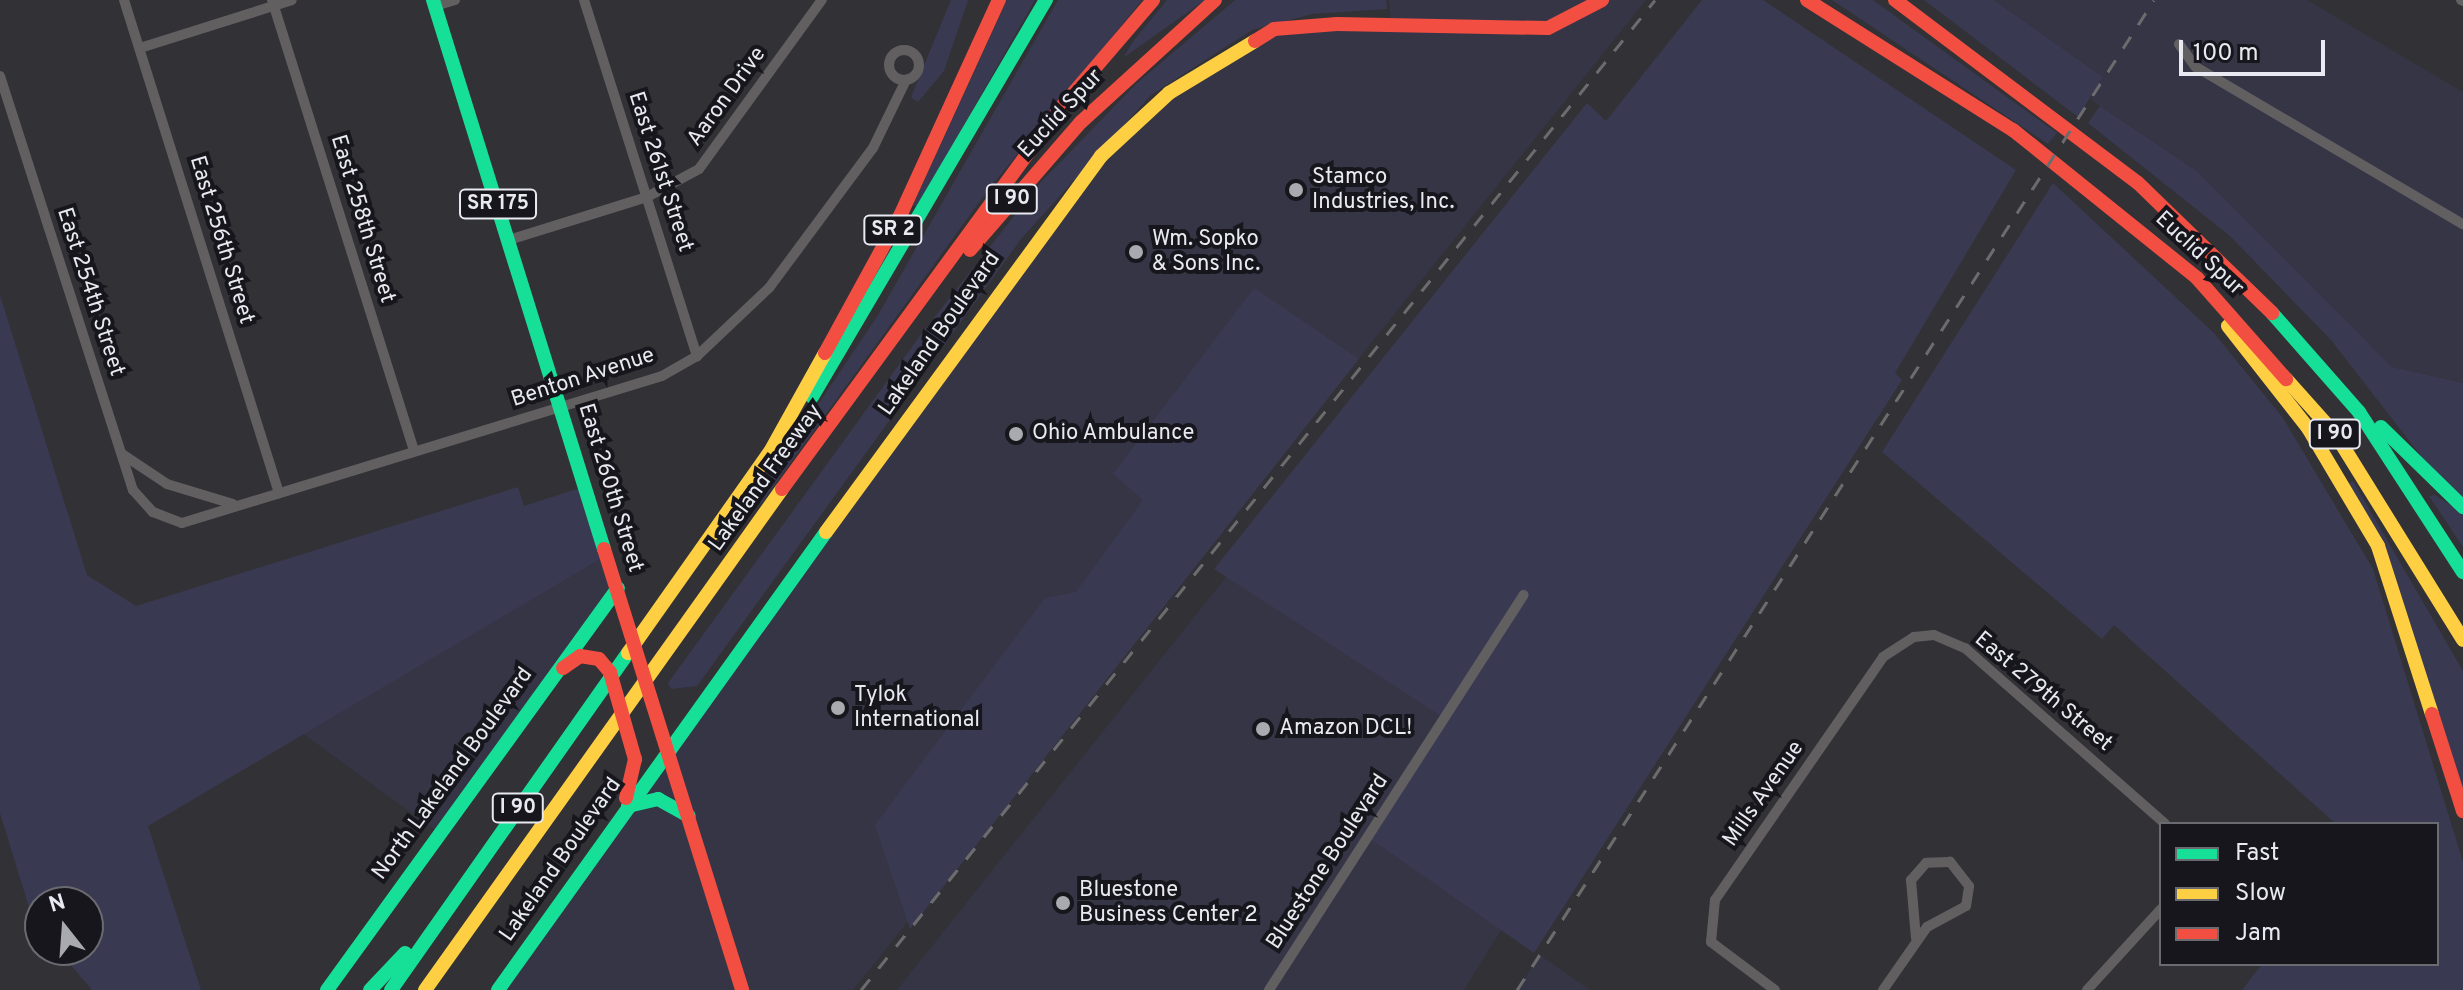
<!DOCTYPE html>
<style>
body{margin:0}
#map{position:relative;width:2463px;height:990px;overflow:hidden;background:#313136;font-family:Overpass,sans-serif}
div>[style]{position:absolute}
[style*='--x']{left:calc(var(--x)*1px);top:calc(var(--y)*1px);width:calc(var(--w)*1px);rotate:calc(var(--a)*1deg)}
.built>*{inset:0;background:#353546}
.green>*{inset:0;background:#3a3952}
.street>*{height:10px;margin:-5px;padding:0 5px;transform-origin:5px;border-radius:5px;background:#625f61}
.street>.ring{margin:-5px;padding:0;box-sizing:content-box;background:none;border:10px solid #625f61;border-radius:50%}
.fast>*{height:14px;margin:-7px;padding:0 7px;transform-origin:7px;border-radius:7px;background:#16e098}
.slow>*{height:14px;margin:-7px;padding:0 7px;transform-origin:7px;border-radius:7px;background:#ffcf43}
.jam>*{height:14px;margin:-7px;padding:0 7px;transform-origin:7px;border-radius:7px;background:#f24e42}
.rail>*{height:3px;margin-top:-1.5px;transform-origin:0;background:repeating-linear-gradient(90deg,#6c6b6d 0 14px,transparent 0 28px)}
.dots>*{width:22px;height:22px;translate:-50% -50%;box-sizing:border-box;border:4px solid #16161c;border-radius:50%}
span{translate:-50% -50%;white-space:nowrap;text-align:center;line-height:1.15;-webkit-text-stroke:8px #16161c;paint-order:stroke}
.shield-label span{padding:2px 6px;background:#16161c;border:2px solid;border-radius:6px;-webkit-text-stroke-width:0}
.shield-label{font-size:20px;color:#e9e9f1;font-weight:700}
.street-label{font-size:22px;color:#e9e9f1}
.poi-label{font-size:22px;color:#e9e9f1}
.left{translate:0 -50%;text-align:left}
.legend{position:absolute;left:2159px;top:822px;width:280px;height:144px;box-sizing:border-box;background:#16161c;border:2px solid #6a6a71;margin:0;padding:10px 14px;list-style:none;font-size:24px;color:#e9e9f1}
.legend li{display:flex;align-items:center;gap:16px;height:40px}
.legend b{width:40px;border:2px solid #6a6a71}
.north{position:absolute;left:24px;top:886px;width:80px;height:80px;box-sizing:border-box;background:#16161c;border:2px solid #6a6a71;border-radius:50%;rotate:343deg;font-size:22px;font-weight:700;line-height:32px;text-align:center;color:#e9e9f1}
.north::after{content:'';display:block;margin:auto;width:28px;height:36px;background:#a9a9b0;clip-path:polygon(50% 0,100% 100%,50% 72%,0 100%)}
.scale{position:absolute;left:2179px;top:40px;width:146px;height:36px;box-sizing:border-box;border:4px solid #e9e9f1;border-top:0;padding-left:10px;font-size:24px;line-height:28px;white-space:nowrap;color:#e9e9f1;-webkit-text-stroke:6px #16161c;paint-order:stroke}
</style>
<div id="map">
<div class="built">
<i style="clip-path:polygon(1389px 0,1646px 0,853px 990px,498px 990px,1101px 156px,1169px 93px,1274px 30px,1391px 26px)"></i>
<i style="clip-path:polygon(1994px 0,2307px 0,2463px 92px,2463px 383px,2392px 367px,2198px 172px,2090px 99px,2103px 77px)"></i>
<i style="clip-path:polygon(1524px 203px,1818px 417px,1464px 990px,897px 990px)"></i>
<i style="clip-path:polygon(607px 555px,615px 579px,572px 649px,436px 831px,302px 733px)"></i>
<i style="clip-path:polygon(1540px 955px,1590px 990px,1517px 990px)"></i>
</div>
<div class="green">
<i style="clip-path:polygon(951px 0,968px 0,944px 71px,918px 102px,911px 97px)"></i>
<i style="clip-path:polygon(1007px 0,1035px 0,917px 208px,913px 205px)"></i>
<i style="clip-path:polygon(1058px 0,1142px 0,985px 194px,761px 504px,755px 499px,878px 315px)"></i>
<i style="clip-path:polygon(1167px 0,1205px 0,1123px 58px,1134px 40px)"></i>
<i style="clip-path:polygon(1235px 0,1386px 0,1387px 9px,1312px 14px,1252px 30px,1151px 95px,1021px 239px,697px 686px,671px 689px,668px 683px,922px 333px,1040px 183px,1136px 84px)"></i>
<i style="clip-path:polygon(1702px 0,1763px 0,2016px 170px,1895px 373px,1902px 380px,1534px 953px,1368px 837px,1444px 718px,1214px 569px,1587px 103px,1606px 121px)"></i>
<i style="clip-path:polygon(1832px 0,1873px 0,2057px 133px,2048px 144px)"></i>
<i style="clip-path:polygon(1924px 0,1994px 0,2103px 77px,2078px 117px)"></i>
<i style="clip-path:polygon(2100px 106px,2198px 172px,2392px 367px,2463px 383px,2463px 499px,2445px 487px,2331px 340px,2230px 236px,2088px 123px)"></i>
<i style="clip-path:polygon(2053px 183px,2214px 333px,2283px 418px,2373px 569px,2463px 862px,2463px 990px,2242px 990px,2262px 964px,2437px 964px,2437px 824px,2336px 824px,2114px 625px,2102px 639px,1882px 452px)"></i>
<i style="clip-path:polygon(1254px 288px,1359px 359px,910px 929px,875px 825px,1045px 598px,1076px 592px,1143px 500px,1113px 474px)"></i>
<i style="clip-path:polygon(0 295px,87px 575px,136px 606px,518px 487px,524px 506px,586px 486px,607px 555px,148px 826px,201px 990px,92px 990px,58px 950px,88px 950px,88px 902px,40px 902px,36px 930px,0 813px)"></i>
<i style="clip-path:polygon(2353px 481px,2463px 671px,2463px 789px,2349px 483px)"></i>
<i style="clip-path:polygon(2435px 495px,2463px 513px,2463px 547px,2429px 496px)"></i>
</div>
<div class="street">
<i style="--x:124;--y:0;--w:517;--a:72.55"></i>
<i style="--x:272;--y:0;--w:472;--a:72.5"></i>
<i style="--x:584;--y:0;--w:374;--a:72.4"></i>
<i style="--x:2461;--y:0;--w:2;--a:27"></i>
<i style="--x:435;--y:6;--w:21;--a:-17"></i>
<i style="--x:2179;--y:44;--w:29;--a:54"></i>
<i style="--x:2196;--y:67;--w:310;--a:30.5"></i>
<i style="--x:140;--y:48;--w:159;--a:-17.5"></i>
<i class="ring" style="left:889px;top:50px;width:20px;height:20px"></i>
<i style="--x:0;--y:76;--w:435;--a:72.2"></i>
<i style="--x:133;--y:490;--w:30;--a:48"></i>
<i style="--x:153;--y:512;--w:31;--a:21"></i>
<i style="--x:182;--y:523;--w:502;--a:-17.03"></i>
<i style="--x:662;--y:376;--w:40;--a:-29.7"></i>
<i style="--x:697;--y:356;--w:99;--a:-43.4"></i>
<i style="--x:769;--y:288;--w:174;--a:-53.4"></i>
<i style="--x:873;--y:148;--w:76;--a:-64.1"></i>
<i style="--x:509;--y:240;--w:145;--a:-17.3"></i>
<i style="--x:647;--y:197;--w:59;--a:-28.3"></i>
<i style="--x:699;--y:169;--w:209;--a:-54"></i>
<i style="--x:122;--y:454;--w:54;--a:33.7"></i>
<i style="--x:167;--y:484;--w:69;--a:16.9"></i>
<i style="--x:1269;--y:990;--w:470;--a:-57.2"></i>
<i style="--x:1775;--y:990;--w:80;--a:-143.1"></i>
<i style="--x:1711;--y:942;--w:42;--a:-84.6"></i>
<i style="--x:1715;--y:900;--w:295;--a:-55.3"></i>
<i style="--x:1883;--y:657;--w:37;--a:-33"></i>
<i style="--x:1914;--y:637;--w:20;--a:-6"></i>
<i style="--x:1934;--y:635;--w:34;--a:23"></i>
<i style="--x:1965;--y:648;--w:266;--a:41.3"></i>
<i style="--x:1883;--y:990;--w:77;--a:-55.1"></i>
<i style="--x:1927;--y:927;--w:44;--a:-28.3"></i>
<i style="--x:1966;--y:906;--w:20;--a:-81"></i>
<i style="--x:1969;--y:886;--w:31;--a:-128"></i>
<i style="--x:1950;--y:862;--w:24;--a:178"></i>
<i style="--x:1926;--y:863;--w:23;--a:131"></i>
<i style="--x:1911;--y:880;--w:58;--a:85.1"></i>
<i style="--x:2087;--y:990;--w:110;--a:-47.6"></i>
</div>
<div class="fast">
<i style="--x:433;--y:0;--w:575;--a:72.7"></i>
<i style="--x:2272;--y:313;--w:132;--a:48.7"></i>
<i style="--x:2359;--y:412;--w:191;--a:57"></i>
<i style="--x:812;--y:397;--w:461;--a:-59.5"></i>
<i style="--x:2381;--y:427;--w:115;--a:44.3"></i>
<i style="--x:628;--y:806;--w:31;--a:-13"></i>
<i style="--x:658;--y:799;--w:35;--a:29"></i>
<i style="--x:327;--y:990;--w:496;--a:-54.1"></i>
<i style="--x:370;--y:990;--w:51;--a:-46.6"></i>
<i style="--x:391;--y:990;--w:412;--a:-54.9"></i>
<i style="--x:498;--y:990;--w:563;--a:-54.39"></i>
</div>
<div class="slow">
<i style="--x:2228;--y:326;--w:130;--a:51.9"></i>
<i style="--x:2308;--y:428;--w:137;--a:59.3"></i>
<i style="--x:2378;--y:546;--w:176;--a:72.2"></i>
<i style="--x:2286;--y:379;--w:75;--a:48.2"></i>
<i style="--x:2336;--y:435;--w:241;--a:58.2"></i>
<i style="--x:826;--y:532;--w:466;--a:-53.8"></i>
<i style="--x:1101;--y:156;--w:93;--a:-42.8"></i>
<i style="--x:1169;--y:93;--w:100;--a:-31.2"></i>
<i style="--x:628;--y:653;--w:246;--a:-54.8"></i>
<i style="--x:770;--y:452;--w:113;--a:-60.9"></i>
<i style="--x:425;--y:990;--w:615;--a:-54.53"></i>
</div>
<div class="jam">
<i style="--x:1807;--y:0;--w:244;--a:32.3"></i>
<i style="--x:2013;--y:130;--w:236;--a:38.8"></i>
<i style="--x:2197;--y:278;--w:135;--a:48.6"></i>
<i style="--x:1895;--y:0;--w:304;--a:37"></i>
<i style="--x:2138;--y:183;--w:187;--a:44.1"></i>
<i style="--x:1255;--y:41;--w:22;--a:-32"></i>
<i style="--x:1274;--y:29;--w:63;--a:-4.5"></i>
<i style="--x:1337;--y:24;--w:211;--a:1.1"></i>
<i style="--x:1548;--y:28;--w:61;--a:-27.4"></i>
<i style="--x:970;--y:250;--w:169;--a:-49.1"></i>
<i style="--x:1081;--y:122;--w:181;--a:-42.3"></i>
<i style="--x:825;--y:353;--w:156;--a:-61.3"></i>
<i style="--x:900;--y:216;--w:238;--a:-65.4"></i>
<i style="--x:782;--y:489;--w:477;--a:-53.8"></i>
<i style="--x:1064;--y:104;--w:137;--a:-49.4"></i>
<i style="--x:604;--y:549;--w:462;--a:72.6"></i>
<i style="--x:563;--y:668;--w:21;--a:-35"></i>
<i style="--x:580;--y:656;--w:19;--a:9"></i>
<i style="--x:599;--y:659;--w:17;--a:50"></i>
<i style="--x:610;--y:672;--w:91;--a:74"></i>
<i style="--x:635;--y:759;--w:40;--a:103"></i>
<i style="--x:2432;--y:714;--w:102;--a:72.3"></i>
</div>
<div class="rail">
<i style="--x:861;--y:990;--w:1269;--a:-51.27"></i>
<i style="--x:1517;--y:990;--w:1177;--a:-57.24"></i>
</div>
<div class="dots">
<i style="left:1296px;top:190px;background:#a9a9b0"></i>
<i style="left:1136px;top:252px;background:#a9a9b0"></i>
<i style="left:1016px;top:434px;background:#a9a9b0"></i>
<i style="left:838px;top:708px;background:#a9a9b0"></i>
<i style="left:1263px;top:729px;background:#a9a9b0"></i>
<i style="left:1063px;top:903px;background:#a9a9b0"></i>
</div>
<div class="shield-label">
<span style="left:1012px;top:199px">I 90</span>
<span style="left:498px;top:204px">SR 175</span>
<span style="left:893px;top:230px">SR 2</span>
<span style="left:2335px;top:434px">I 90</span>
<span style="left:518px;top:808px">I 90</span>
</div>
<div class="street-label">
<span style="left:727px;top:97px;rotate:-54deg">Aaron Drive</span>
<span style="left:1061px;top:114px;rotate:-47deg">Euclid Spur</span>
<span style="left:660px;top:172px;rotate:72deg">East 261st Street</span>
<span style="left:362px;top:219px;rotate:73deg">East 258th Street</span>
<span style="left:221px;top:240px;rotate:73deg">East 256th Street</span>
<span style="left:2199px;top:254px;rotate:43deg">Euclid Spur</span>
<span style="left:90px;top:292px;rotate:72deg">East 254th Street</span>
<span style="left:940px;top:334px;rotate:-55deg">Lakeland Boulevard</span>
<span style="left:583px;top:378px;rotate:-18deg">Benton Avenue</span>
<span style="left:766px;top:478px;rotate:-54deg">Lakeland Freeway</span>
<span style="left:610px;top:488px;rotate:73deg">East 260th Street</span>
<span style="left:2043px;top:692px;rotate:40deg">East 279th Street</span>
<span style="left:453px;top:774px;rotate:-54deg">North Lakeland Boulevard</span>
<span style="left:1764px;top:794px;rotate:-55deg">Mills Avenue</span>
<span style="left:561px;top:860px;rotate:-55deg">Lakeland Boulevard</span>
<span style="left:1328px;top:862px;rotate:-57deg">Bluestone Boulevard</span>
</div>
<div class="poi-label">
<span class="left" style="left:1312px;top:190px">Stamco<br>Industries, Inc.</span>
<span class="left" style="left:1152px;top:252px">Wm. Sopko<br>&amp; Sons Inc.</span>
<span class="left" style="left:1032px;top:434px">Ohio Ambulance</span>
<span class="left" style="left:854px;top:708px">Tylok<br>International</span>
<span class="left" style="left:1279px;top:729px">Amazon DCL!</span>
<span class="left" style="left:1079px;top:903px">Bluestone<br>Business Center 2</span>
</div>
<ul class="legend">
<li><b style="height:10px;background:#16e098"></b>Fast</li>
<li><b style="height:10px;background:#ffcf43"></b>Slow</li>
<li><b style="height:10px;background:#f24e42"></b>Jam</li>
</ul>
<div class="north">N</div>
<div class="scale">100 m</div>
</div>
